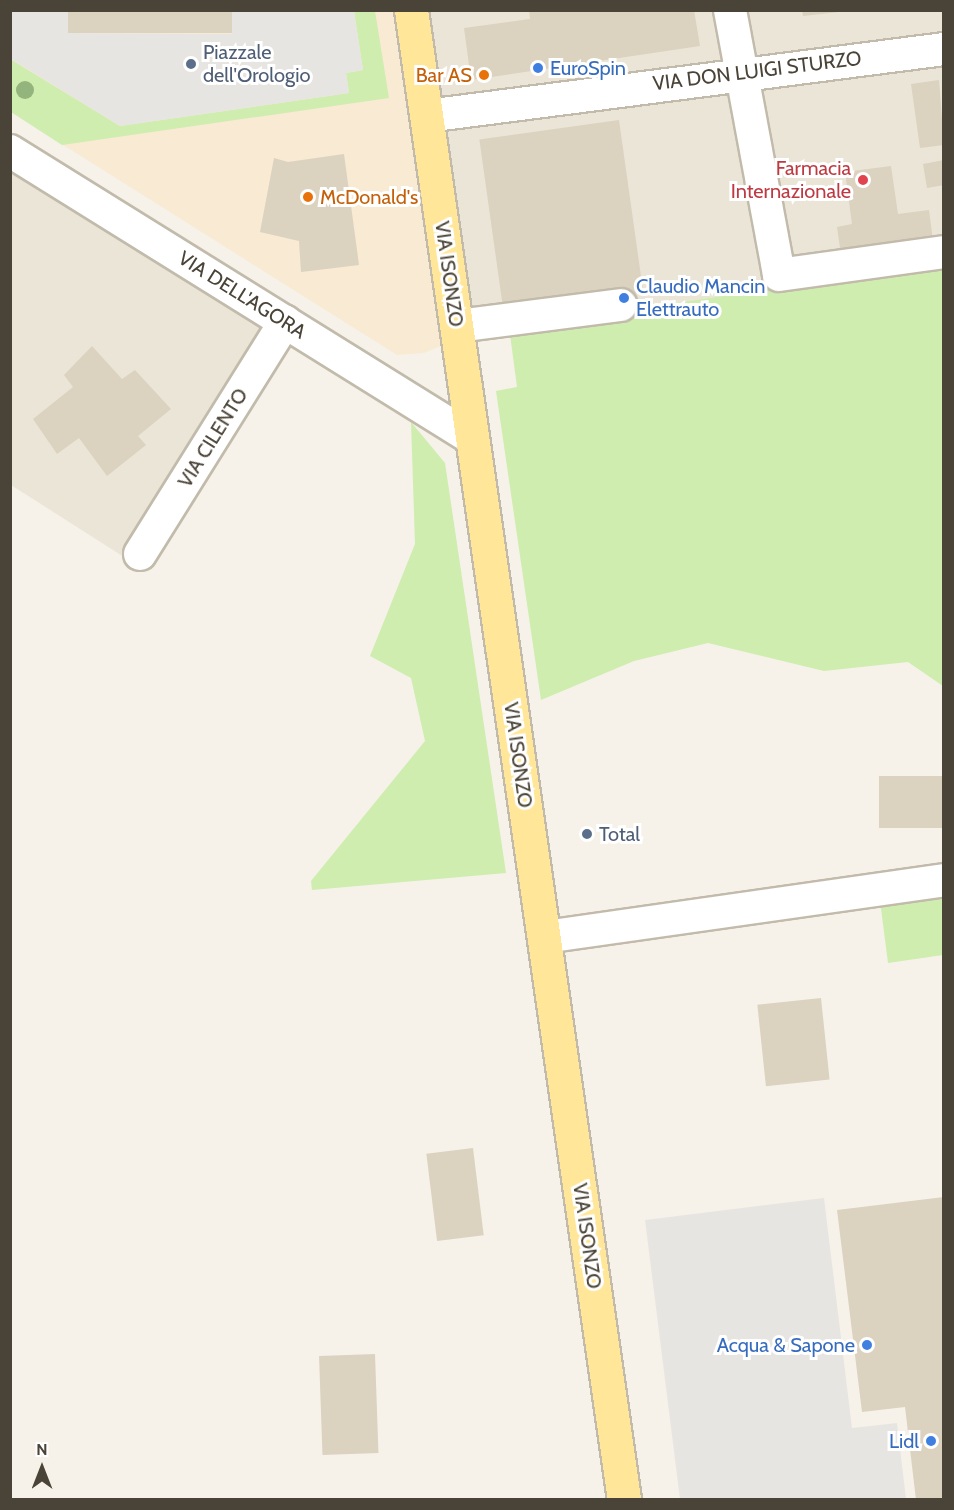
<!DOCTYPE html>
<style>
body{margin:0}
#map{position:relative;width:954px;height:1510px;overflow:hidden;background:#f6f2e9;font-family:Cabin,sans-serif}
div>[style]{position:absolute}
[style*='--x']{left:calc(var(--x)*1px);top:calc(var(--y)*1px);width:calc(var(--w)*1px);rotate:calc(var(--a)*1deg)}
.residential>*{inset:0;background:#eae5d7}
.commercial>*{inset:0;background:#f8ead3}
.green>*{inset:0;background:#ceedaf}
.parking>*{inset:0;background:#e7e5e1}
.building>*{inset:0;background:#dbd2c0;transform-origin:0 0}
.roads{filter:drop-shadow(2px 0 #c2bbab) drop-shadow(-2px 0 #c2bbab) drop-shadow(0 2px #c2bbab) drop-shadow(0 -2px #c2bbab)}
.minor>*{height:32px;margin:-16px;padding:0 16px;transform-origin:16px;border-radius:16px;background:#fff}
.major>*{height:33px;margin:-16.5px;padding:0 16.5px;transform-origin:16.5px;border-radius:16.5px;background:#ffe699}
.trees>*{width:18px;height:18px;margin:-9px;border-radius:50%;background:#94b47d}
.dots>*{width:16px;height:16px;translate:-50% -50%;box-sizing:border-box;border:3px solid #fff;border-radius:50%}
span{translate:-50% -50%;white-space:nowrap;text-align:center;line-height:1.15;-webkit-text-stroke:6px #fff;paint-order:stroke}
.service-label{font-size:20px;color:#4e5e75}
.left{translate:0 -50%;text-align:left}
.shop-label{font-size:20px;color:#366cbe}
.right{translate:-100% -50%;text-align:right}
.street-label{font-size:20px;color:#4a4337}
.food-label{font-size:20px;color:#c56008}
.health-label{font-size:20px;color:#be3a42}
.frame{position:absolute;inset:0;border:12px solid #4a4337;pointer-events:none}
.north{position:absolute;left:12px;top:1438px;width:60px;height:60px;-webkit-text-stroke:4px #fff;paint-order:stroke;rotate:0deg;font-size:16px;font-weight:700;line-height:24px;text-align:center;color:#4a4337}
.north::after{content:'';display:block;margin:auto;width:21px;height:27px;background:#4a4337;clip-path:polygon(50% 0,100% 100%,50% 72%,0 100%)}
</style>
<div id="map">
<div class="residential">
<i style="clip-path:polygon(427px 11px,943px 11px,943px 264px,474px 332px)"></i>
<i style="clip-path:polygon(10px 171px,287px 344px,146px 571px,11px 485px)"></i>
</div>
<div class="commercial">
<i style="clip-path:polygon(10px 11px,427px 11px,474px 332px,424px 353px,397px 355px,11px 112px)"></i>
</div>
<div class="green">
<i style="clip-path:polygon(354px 11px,375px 11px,389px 98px,62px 145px,11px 112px,10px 59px,120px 126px,349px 93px,346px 73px,363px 70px)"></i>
<i style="clip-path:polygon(943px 264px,943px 686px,908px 662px,824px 671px,708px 643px,634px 661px,541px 700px,496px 391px,517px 387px,509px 327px)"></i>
<i style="clip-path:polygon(411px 422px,445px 463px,506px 873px,312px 890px,311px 881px,425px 741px,411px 678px,370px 656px,415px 544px)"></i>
<i style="clip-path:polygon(943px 892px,943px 955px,888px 963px,880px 901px)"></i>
</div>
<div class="parking">
<i style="clip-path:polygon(10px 11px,68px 11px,68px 33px,232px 34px,232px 11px,354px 11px,363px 70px,346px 73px,349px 93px,120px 126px,11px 59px)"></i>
<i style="clip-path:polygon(824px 1198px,852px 1428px,897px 1423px,906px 1499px,680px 1499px,645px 1220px)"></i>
</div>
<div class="building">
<i style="left:68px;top:10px;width:164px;height:23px"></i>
<i style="clip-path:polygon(529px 10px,694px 10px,700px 46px,471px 80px,464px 28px,530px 19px)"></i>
<i style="clip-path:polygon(802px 10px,839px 10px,839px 12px,803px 16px)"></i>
<i style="clip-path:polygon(939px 80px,944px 145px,920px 148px,911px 84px)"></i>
<i style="left:619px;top:120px;width:174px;height:141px;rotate:82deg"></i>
<i style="clip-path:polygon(344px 154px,359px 265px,301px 272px,299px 241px,260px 232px,274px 158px,288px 162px)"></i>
<i style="clip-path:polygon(944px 160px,944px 185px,927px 188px,923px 164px)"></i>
<i style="clip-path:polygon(891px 166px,898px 214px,929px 210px,934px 249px,842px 262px,837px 227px,852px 224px,845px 172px)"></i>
<i style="clip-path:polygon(92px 346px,122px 379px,135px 370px,171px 409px,138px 436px,146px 445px,107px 476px,79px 438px,57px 454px,33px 419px,73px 387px,64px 375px)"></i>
<i style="left:944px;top:776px;width:52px;height:65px;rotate:90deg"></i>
<i style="left:821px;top:998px;width:82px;height:64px;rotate:84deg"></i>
<i style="left:473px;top:1148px;width:88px;height:47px;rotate:83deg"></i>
<i style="clip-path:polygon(944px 1197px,944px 1500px,916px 1500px,905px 1407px,862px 1412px,837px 1210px)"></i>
<i style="left:375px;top:1354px;width:99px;height:56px;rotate:88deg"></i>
</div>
<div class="roads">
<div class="minor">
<i style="--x:730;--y:10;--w:269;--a:79.5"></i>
<i style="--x:779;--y:275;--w:167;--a:-7.9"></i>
<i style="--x:427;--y:116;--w:521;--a:-7.38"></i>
<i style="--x:10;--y:151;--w:545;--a:31.88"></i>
<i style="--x:457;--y:326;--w:165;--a:-7.3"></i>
<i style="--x:140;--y:554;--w:274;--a:-58"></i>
<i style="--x:545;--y:937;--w:403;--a:-8.1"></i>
</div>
<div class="major">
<i style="--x:411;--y:10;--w:1505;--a:81.86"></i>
</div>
</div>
<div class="trees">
<i style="left:25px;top:90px"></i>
</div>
<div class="dots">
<i style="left:191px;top:64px;background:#5c6f8a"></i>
<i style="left:538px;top:68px;background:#3f7fe0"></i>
<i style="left:484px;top:75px;background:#e8710a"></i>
<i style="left:863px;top:180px;background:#e0444e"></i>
<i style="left:308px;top:197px;background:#e8710a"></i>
<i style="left:624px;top:298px;background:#3f7fe0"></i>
<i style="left:587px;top:834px;background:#5c6f8a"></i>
<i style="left:867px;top:1345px;background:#3f7fe0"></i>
<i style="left:931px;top:1441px;background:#3f7fe0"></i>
</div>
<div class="service-label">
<span class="left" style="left:203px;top:64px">Piazzale<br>dell'Orologio</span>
<span class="left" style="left:599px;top:834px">Total</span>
</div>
<div class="shop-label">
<span class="left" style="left:550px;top:68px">EuroSpin</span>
<span class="left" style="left:636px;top:298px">Claudio Mancin<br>Elettrauto</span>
<span class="right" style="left:855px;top:1345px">Acqua &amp; Sapone</span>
<span class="right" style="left:919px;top:1441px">Lidl</span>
</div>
<div class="street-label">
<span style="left:757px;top:71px;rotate:-7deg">VIA DON LUIGI STURZO</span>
<span style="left:449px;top:274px;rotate:82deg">VIA ISONZO</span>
<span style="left:242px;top:295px;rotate:32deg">VIA DELL'AGORA</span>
<span style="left:213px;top:438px;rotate:-58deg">VIA CILENTO</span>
<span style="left:518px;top:755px;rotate:82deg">VIA ISONZO</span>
<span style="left:587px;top:1236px;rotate:82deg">VIA ISONZO</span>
</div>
<div class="food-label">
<span class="right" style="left:472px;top:75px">Bar AS</span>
<span class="left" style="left:320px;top:197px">McDonald's</span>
</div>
<div class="health-label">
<span class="right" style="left:851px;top:180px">Farmacia<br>Internazionale</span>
</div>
<div class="frame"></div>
<div class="north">N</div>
</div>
